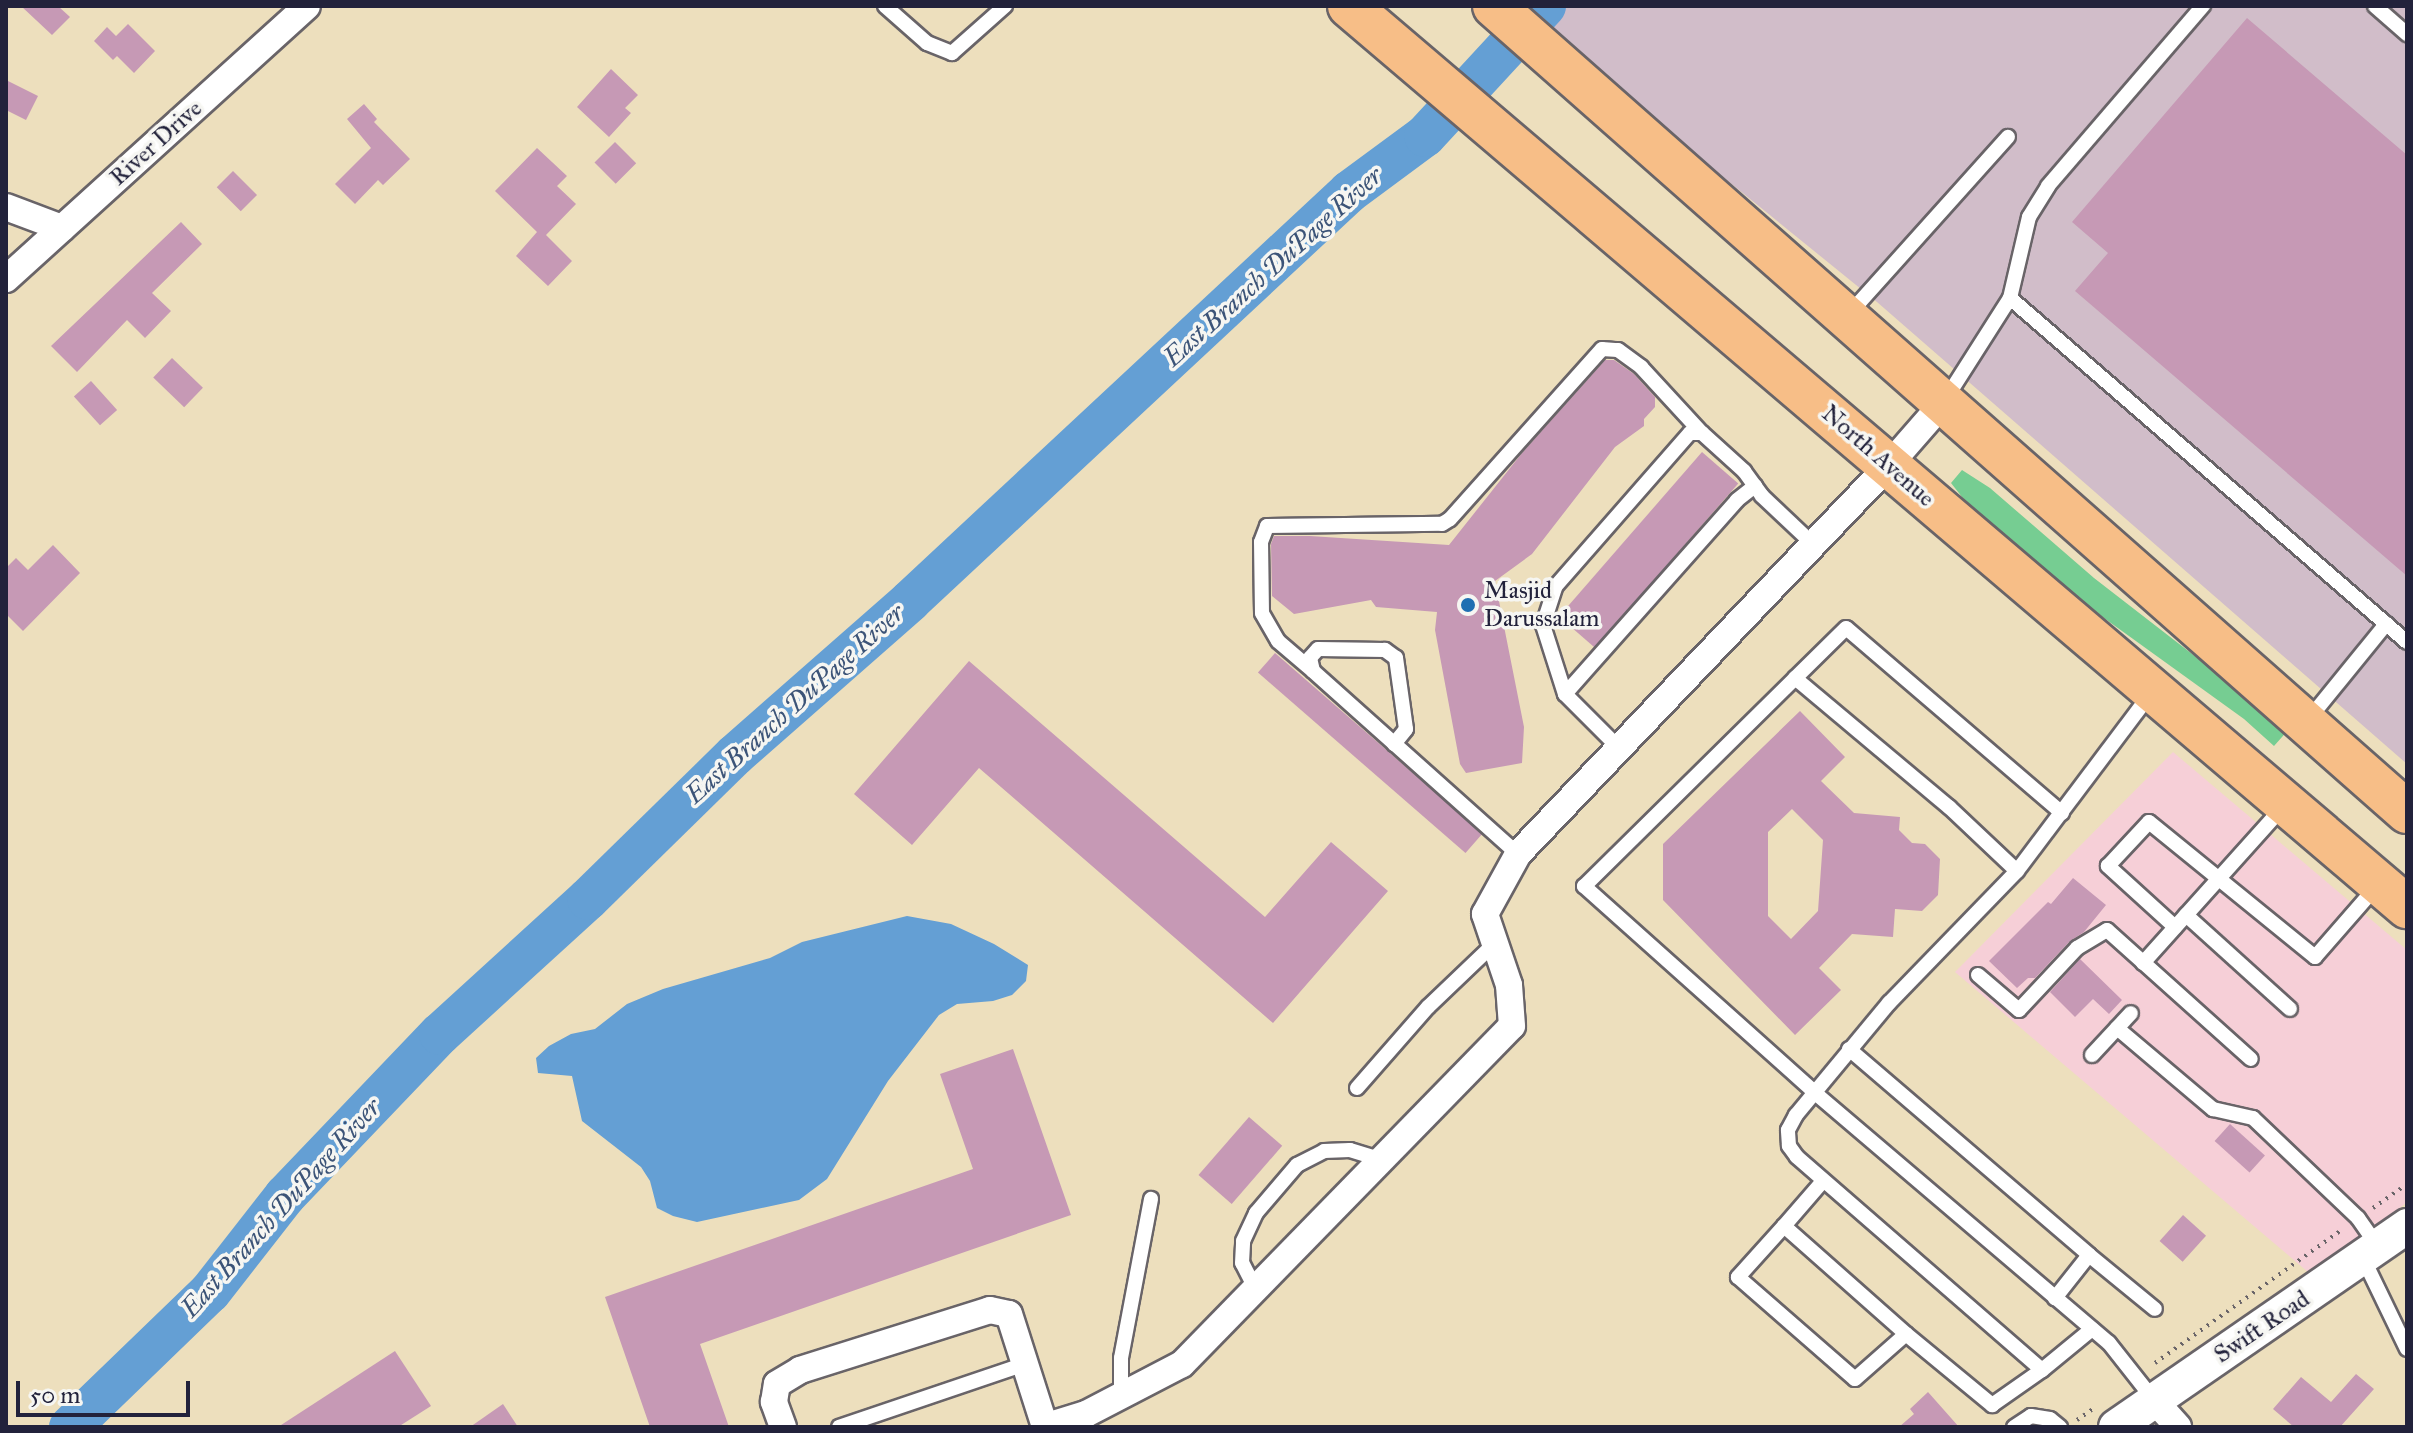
<!DOCTYPE html>
<style>
body{margin:0}
#map{position:relative;width:2413px;height:1433px;overflow:hidden;background:#eddfbd;font-family:"IM FELL Great Primer",serif}
div>[style]{position:absolute}
[style*='--x']{left:calc(var(--x)*1px);top:calc(var(--y)*1px);width:calc(var(--w)*1px);rotate:calc(var(--a)*1deg)}
.built>*{inset:0;background:#f6cfd7}
.industrial>*{inset:0;background:#d1bdc9}
.green>*{inset:0;background:#76cd92}
.water>*{inset:0;background:#649fd4}
.river>*{height:42px;margin:-21px;padding:0 21px;transform-origin:21px;border-radius:21px;background:#649fd4}
.building>*{inset:0;background:#c699b5;transform-origin:0 0}
.path>*{height:4px;margin-top:-2px;transform-origin:0;background:repeating-linear-gradient(90deg,#696468 0 2px,transparent 0 8px)}
.roads{filter:drop-shadow(2px 0 #696468) drop-shadow(-2px 0 #696468) drop-shadow(0 2px #696468) drop-shadow(0 -2px #696468)}
.service>*{height:14px;margin:-7px;padding:0 7px;transform-origin:7px;border-radius:7px;background:#fff}
.minor>*{height:26px;margin:-13px;padding:0 13px;transform-origin:13px;border-radius:13px;background:#fff}
.tertiary>*{height:34px;margin:-17px;padding:0 17px;transform-origin:17px;border-radius:17px;background:#fff}
.primary>*{height:42px;margin:-21px;padding:0 21px;transform-origin:21px;border-radius:21px;background:#f7be87}
.dots>*{width:22px;height:22px;translate:-50% -50%;box-sizing:border-box;border:4px solid #f6f6f2;border-radius:50%}
span{translate:-50% -50%;white-space:nowrap;text-align:center;line-height:1.15;-webkit-text-stroke:7px #f6f6f2;paint-order:stroke}
.street-label{font-size:24px;color:#22223b}
.poi-label{font-size:24px;color:#22223b}
.left{translate:0 -50%;text-align:left}
.water-label{font-size:26px;color:#3c5478;font-style:italic}
.frame{position:absolute;inset:0;border:8px solid #22223b;pointer-events:none}
.scale{position:absolute;left:16px;top:1381px;width:174px;height:36px;box-sizing:border-box;border:4px solid #22223b;border-top:0;padding-left:10px;font-size:24px;line-height:28px;white-space:nowrap;color:#22223b;-webkit-text-stroke:6px #f6f6f2;paint-order:stroke}
</style>
<div id="map">
<div class="built">
<i style="clip-path:polygon(2173px 752px,2407px 950px,2407px 1202px,2315px 1278px,1955px 972px)"></i>
</div>
<div class="industrial">
<i style="clip-path:polygon(1512px 6px,2407px 6px,2407px 764px,1877px 302px)"></i>
</div>
<div class="green">
<i style="clip-path:polygon(1962px 470px,1990px 488px,2094px 578px,2289px 729px,2274px 746px,2244px 719px,2079px 600px,1977px 516px,1951px 483px)"></i>
</div>
<div class="water">
<i style="clip-path:polygon(907px 916px,951px 924px,994px 944px,1028px 965px,1026px 981px,1012px 995px,993px 1001px,957px 1004px,939px 1015px,888px 1081px,827px 1179px,799px 1200px,697px 1222px,673px 1216px,657px 1208px,650px 1181px,641px 1167px,582px 1121px,572px 1076px,538px 1073px,536px 1058px,549px 1046px,571px 1034px,595px 1029px,627px 1004px,663px 989px,770px 958px,802px 942px)"></i>
</div>
<div class="river">
<i style="--x:70;--y:1427;--w:194;--a:-44"></i>
<i style="--x:210;--y:1292;--w:122;--a:-52"></i>
<i style="--x:285;--y:1196;--w:224;--a:-46.3"></i>
<i style="--x:440;--y:1034;--w:200;--a:-42.4"></i>
<i style="--x:588;--y:899;--w:206;--a:-44.4"></i>
<i style="--x:735;--y:755;--w:233;--a:-41.3"></i>
<i style="--x:910;--y:601;--w:600;--a:-42.97"></i>
<i style="--x:1349;--y:192;--w:94;--a:-36.4"></i>
<i style="--x:1425;--y:136;--w:177;--a:-47.3"></i>
</div>
<div class="building">
<i style="clip-path:polygon(21px 6px,58px 6px,70px 17px,52px 35px)"></i>
<i style="clip-path:polygon(2247px 18px,2407px 155px,2407px 576px,2075px 291px,2108px 253px,2072px 222px)"></i>
<i style="clip-path:polygon(128px 24px,155px 51px,134px 73px,117px 56px,113px 60px,94px 41px,107px 27px,116px 36px)"></i>
<i style="clip-path:polygon(611px 69px,638px 95px,625px 108px,631px 113px,609px 137px,577px 107px)"></i>
<i style="clip-path:polygon(6px 80px,38px 96px,26px 120px,6px 110px)"></i>
<i style="clip-path:polygon(364px 104px,377px 119px,374px 122px,410px 159px,383px 185px,378px 180px,355px 204px,335px 184px,371px 148px,347px 119px)"></i>
<i style="left:615px;top:142px;width:30px;height:29px;rotate:45deg"></i>
<i style="clip-path:polygon(537px 148px,567px 176px,557px 186px,576px 204px,546px 235px,572px 261px,548px 286px,516px 256px,537px 232px,495px 191px)"></i>
<i style="left:233px;top:171px;width:34px;height:23px;rotate:45deg"></i>
<i style="clip-path:polygon(181px 222px,202px 244px,152px 293px,171px 311px,145px 338px,127px 320px,77px 372px,51px 346px)"></i>
<i style="left:172px;top:358px;width:43px;height:27px;rotate:44deg"></i>
<i style="clip-path:polygon(1605px 360px,1614px 360px,1634px 374px,1655px 397px,1655px 407px,1644px 419px,1644px 426px,1615px 447px,1532px 554px,1495px 581px,1524px 727px,1522px 763px,1466px 773px,1460px 764px,1435px 630px,1437px 612px,1376px 607px,1371px 600px,1294px 614px,1272px 596px,1271px 544px,1274px 536px,1310px 536px,1449px 545px,1522px 453px)"></i>
<i style="left:91px;top:381px;width:39px;height:23px;rotate:48deg"></i>
<i style="left:1702px;top:452px;width:48px;height:218px;rotate:41deg"></i>
<i style="clip-path:polygon(53px 545px,80px 573px,23px 631px,6px 614px,6px 568px,16px 558px,28px 570px)"></i>
<i style="left:1275px;top:653px;width:275px;height:26px;rotate:41deg"></i>
<i style="clip-path:polygon(969px 661px,1265px 917px,1331px 842px,1388px 891px,1273px 1023px,979px 768px,912px 845px,854px 794px)"></i>
<i style="clip-path:polygon(evenodd,1800px 711px,1845px 757px,1821px 781px,1854px 813px,1900px 817px,1899px 830px,1912px 843px,1925px 844px,1940px 859px,1938px 895px,1922px 911px,1895px 909px,1893px 937px,1852px 934px,1819px 968px,1841px 990px,1795px 1035px,1663px 900px,1663px 844px,1800px 711px,1792px 809px,1823px 840px,1818px 911px,1791px 939px,1768px 916px,1768px 832px,1792px 809px)"></i>
<i style="clip-path:polygon(2073px 878px,2106px 905px,2084px 932px,2070px 941px,2035px 978px,2028px 978px,2017px 988px,1989px 961px,2048px 902px,2051px 904px)"></i>
<i style="clip-path:polygon(2080px 959px,2122px 1000px,2109px 1014px,2093px 999px,2075px 1017px,2050px 992px)"></i>
<i style="clip-path:polygon(1013px 1049px,1071px 1215px,700px 1344px,729px 1427px,650px 1427px,605px 1297px,973px 1169px,940px 1074px)"></i>
<i style="left:1249px;top:1117px;width:44px;height:77px;rotate:41deg"></i>
<i style="left:2230px;top:1124px;width:47px;height:23px;rotate:42deg"></i>
<i style="left:2183px;top:1215px;width:31px;height:35px;rotate:42deg"></i>
<i style="clip-path:polygon(395px 1351px,431px 1406px,398px 1427px,278px 1427px)"></i>
<i style="clip-path:polygon(2356px 1374px,2374px 1389px,2340px 1427px,2294px 1427px,2273px 1409px,2301px 1377px,2331px 1402px)"></i>
<i style="clip-path:polygon(1928px 1392px,1959px 1427px,1899px 1427px,1914px 1414px,1910px 1409px)"></i>
<i style="clip-path:polygon(503px 1404px,518px 1427px,470px 1427px)"></i>
</div>
<div class="path">
<i style="--x:2373;--y:1208;--w:42;--a:-35.2"></i>
<i style="--x:2155;--y:1363;--w:231;--a:-35.5"></i>
<i style="--x:2077;--y:1420;--w:19;--a:-35"></i>
</div>
<div class="roads">
<div class="service">
<i style="--x:885;--y:6;--w:56;--a:41.4"></i>
<i style="--x:927;--y:43;--w:27;--a:22"></i>
<i style="--x:952;--y:53;--w:71;--a:-41.6"></i>
<i style="--x:2375;--y:6;--w:43;--a:41.2"></i>
<i style="--x:2010;--y:298;--w:525;--a:40.91"></i>
<i style="--x:1849;--y:314;--w:238;--a:-48.1"></i>
<i style="--x:1945;--y:400;--w:121;--a:-57.5"></i>
<i style="--x:2010;--y:298;--w:83;--a:-76.8"></i>
<i style="--x:2029;--y:217;--w:36;--a:-58"></i>
<i style="--x:2048;--y:186;--w:238;--a:-49.3"></i>
<i style="--x:1313;--y:671;--w:46;--a:-139.4"></i>
<i style="--x:1278;--y:641;--w:32;--a:-120"></i>
<i style="--x:1262;--y:613;--w:71;--a:-90.8"></i>
<i style="--x:1261;--y:542;--w:17;--a:-69"></i>
<i style="--x:1267;--y:526;--w:175;--a:-0.7"></i>
<i style="--x:1442;--y:524;--w:9;--a:-32"></i>
<i style="--x:1450;--y:519;--w:228;--a:-48.2"></i>
<i style="--x:1602;--y:349;--w:16;--a:4"></i>
<i style="--x:1618;--y:350;--w:29;--a:36"></i>
<i style="--x:1641;--y:367;--w:90;--a:47.3"></i>
<i style="--x:1795;--y:678;--w:201;--a:40"></i>
<i style="--x:1949;--y:807;--w:93;--a:43.3"></i>
<i style="--x:1565;--y:694;--w:259;--a:-48.4"></i>
<i style="--x:1737;--y:500;--w:23;--a:-38"></i>
<i style="--x:2308;--y:720;--w:124;--a:-50.9"></i>
<i style="--x:1394;--y:744;--w:19;--a:-51"></i>
<i style="--x:1406;--y:729;--w:72;--a:-98"></i>
<i style="--x:1396;--y:658;--w:14;--a:-144"></i>
<i style="--x:1385;--y:650;--w:67;--a:-179.1"></i>
<i style="--x:1318;--y:649;--w:12;--a:132"></i>
<i style="--x:1310;--y:658;--w:13;--a:77"></i>
<i style="--x:1313;--y:671;--w:275;--a:41.8"></i>
<i style="--x:1619;--y:748;--w:76;--a:-135"></i>
<i style="--x:1565;--y:694;--w:72;--a:-107.7"></i>
<i style="--x:1543;--y:625;--w:40;--a:-72"></i>
<i style="--x:1555;--y:587;--w:205;--a:-48.8"></i>
<i style="--x:1690;--y:433;--w:12;--a:0"></i>
<i style="--x:1702;--y:433;--w:57;--a:42.1"></i>
<i style="--x:1744;--y:471;--w:31;--a:54"></i>
<i style="--x:1762;--y:496;--w:71;--a:43.3"></i>
<i style="--x:2062;--y:813;--w:284;--a:-139.4"></i>
<i style="--x:1846;--y:628;--w:368;--a:135.4"></i>
<i style="--x:1584;--y:886;--w:309;--a:41.8"></i>
<i style="--x:1814;--y:1092;--w:387;--a:40.4"></i>
<i style="--x:2109;--y:1343;--w:73;--a:51.7"></i>
<i style="--x:2186;--y:915;--w:140;--a:42.1"></i>
<i style="--x:2175;--y:927;--w:91;--a:-137.7"></i>
<i style="--x:2108;--y:866;--w:60;--a:-47"></i>
<i style="--x:2149;--y:822;--w:214;--a:39.1"></i>
<i style="--x:2315;--y:957;--w:93;--a:-48.9"></i>
<i style="--x:2143;--y:963;--w:212;--a:-48.1"></i>
<i style="--x:1978;--y:975;--w:54;--a:40.5"></i>
<i style="--x:2019;--y:1010;--w:85;--a:-46.9"></i>
<i style="--x:2077;--y:948;--w:35;--a:-31"></i>
<i style="--x:2107;--y:930;--w:193;--a:41.9"></i>
<i style="--x:2117;--y:1028;--w:126;--a:40.2"></i>
<i style="--x:2213;--y:1109;--w:41;--a:12.7"></i>
<i style="--x:2253;--y:1118;--w:145;--a:43.6"></i>
<i style="--x:2358;--y:1218;--w:35;--a:55"></i>
<i style="--x:1849;--y:1049;--w:316;--a:40.6"></i>
<i style="--x:2089;--y:1255;--w:55;--a:128.3"></i>
<i style="--x:2092;--y:1055;--w:57;--a:-47.1"></i>
<i style="--x:1357;--y:1088;--w:108;--a:-48.8"></i>
<i style="--x:1428;--y:1007;--w:93;--a:-43.7"></i>
<i style="--x:1823;--y:1181;--w:60;--a:130.9"></i>
<i style="--x:1784;--y:1226;--w:163;--a:41.5"></i>
<i style="--x:1906;--y:1334;--w:112;--a:39.5"></i>
<i style="--x:1992;--y:1405;--w:61;--a:-35"></i>
<i style="--x:1784;--y:1226;--w:69;--a:132"></i>
<i style="--x:1738;--y:1277;--w:155;--a:41.1"></i>
<i style="--x:1855;--y:1379;--w:68;--a:-41.4"></i>
<i style="--x:2089;--y:1255;--w:85;--a:39.3"></i>
<i style="--x:2363;--y:1258;--w:101;--a:64.2"></i>
<i style="--x:1256;--y:1290;--w:30;--a:-117"></i>
<i style="--x:1242;--y:1263;--w:22;--a:-87"></i>
<i style="--x:1243;--y:1241;--w:31;--a:-65"></i>
<i style="--x:1256;--y:1213;--w:63;--a:-49.5"></i>
<i style="--x:1297;--y:1165;--w:30;--a:-27"></i>
<i style="--x:1324;--y:1151;--w:26;--a:-2"></i>
<i style="--x:1350;--y:1150;--w:34;--a:17"></i>
<i style="--x:2092;--y:1329;--w:65;--a:140.6"></i>
<i style="--x:2042;--y:1370;--w:325;--a:-139"></i>
<i style="--x:1797;--y:1157;--w:14;--a:-126"></i>
<i style="--x:1789;--y:1146;--w:16;--a:-94"></i>
<i style="--x:1788;--y:1130;--w:17;--a:-62"></i>
<i style="--x:1796;--y:1115;--w:146;--a:-50.3"></i>
<i style="--x:1889;--y:1003;--w:184;--a:-45.9"></i>
<i style="--x:2017;--y:871;--w:223;--a:-53"></i>
<i style="--x:1121;--y:1396;--w:38;--a:-90"></i>
<i style="--x:1121;--y:1358;--w:162;--a:-79.3"></i>
<i style="--x:839;--y:1427;--w:196;--a:-18.7"></i>
<i style="--x:2014;--y:1427;--w:20;--a:-33"></i>
<i style="--x:2031;--y:1416;--w:19;--a:9"></i>
<i style="--x:2050;--y:1419;--w:13;--a:39"></i>
</div>
<div class="minor">
<i style="--x:6;--y:207;--w:60;--a:20.6"></i>
<i style="--x:6;--y:279;--w:406;--a:-42.2"></i>
<i style="--x:2154;--y:1400;--w:36;--a:48"></i>
<i style="--x:783;--y:1427;--w:27;--a:-110"></i>
<i style="--x:774;--y:1402;--w:18;--a:-81"></i>
<i style="--x:777;--y:1384;--w:27;--a:-31"></i>
<i style="--x:800;--y:1370;--w:199;--a:-17.5"></i>
<i style="--x:990;--y:1310;--w:19;--a:12"></i>
<i style="--x:1009;--y:1314;--w:119;--a:72.3"></i>
<i style="--x:1044;--y:1427;--w:44;--a:-17.2"></i>
<i style="--x:1086;--y:1414;--w:108;--a:-27.5"></i>
<i style="--x:1182;--y:1364;--w:472;--a:-45.7"></i>
<i style="--x:1512;--y:1026;--w:41;--a:-94.2"></i>
<i style="--x:1509;--y:985;--w:75;--a:-108.7"></i>
<i style="--x:1485;--y:914;--w:68;--a:-61.2"></i>
<i style="--x:1518;--y:854;--w:538;--a:-46.36"></i>
<i style="--x:1889;--y:465;--w:82;--a:-48.9"></i>
</div>
<div class="tertiary">
<i style="--x:2116;--y:1427;--w:354;--a:-34.6"></i>
</div>
<div class="primary">
<i style="--x:1349;--y:6;--w:1390;--a:40.42"></i>
<i style="--x:1494;--y:6;--w:1218;--a:41.44"></i>
</div>
</div>
<div class="dots">
<i style="left:1468px;top:605px;background:#1f6fb2"></i>
</div>
<div class="street-label">
<span style="left:156px;top:143px;rotate:-42deg">River Drive</span>
<span style="left:1878px;top:456px;rotate:41deg">North Avenue</span>
<span style="left:2262px;top:1327px;rotate:-34deg">Swift Road</span>
</div>
<div class="poi-label">
<span class="left" style="left:1484px;top:605px">Masjid<br>Darussalam</span>
</div>
<div class="water-label">
<span style="left:1273px;top:267px;rotate:-42deg">East Branch DuPage River</span>
<span style="left:795px;top:704px;rotate:-42deg">East Branch DuPage River</span>
<span style="left:281px;top:1208px;rotate:-48deg">East Branch DuPage River</span>
</div>
<div class="frame"></div>
<div class="scale">50 m</div>
</div>
